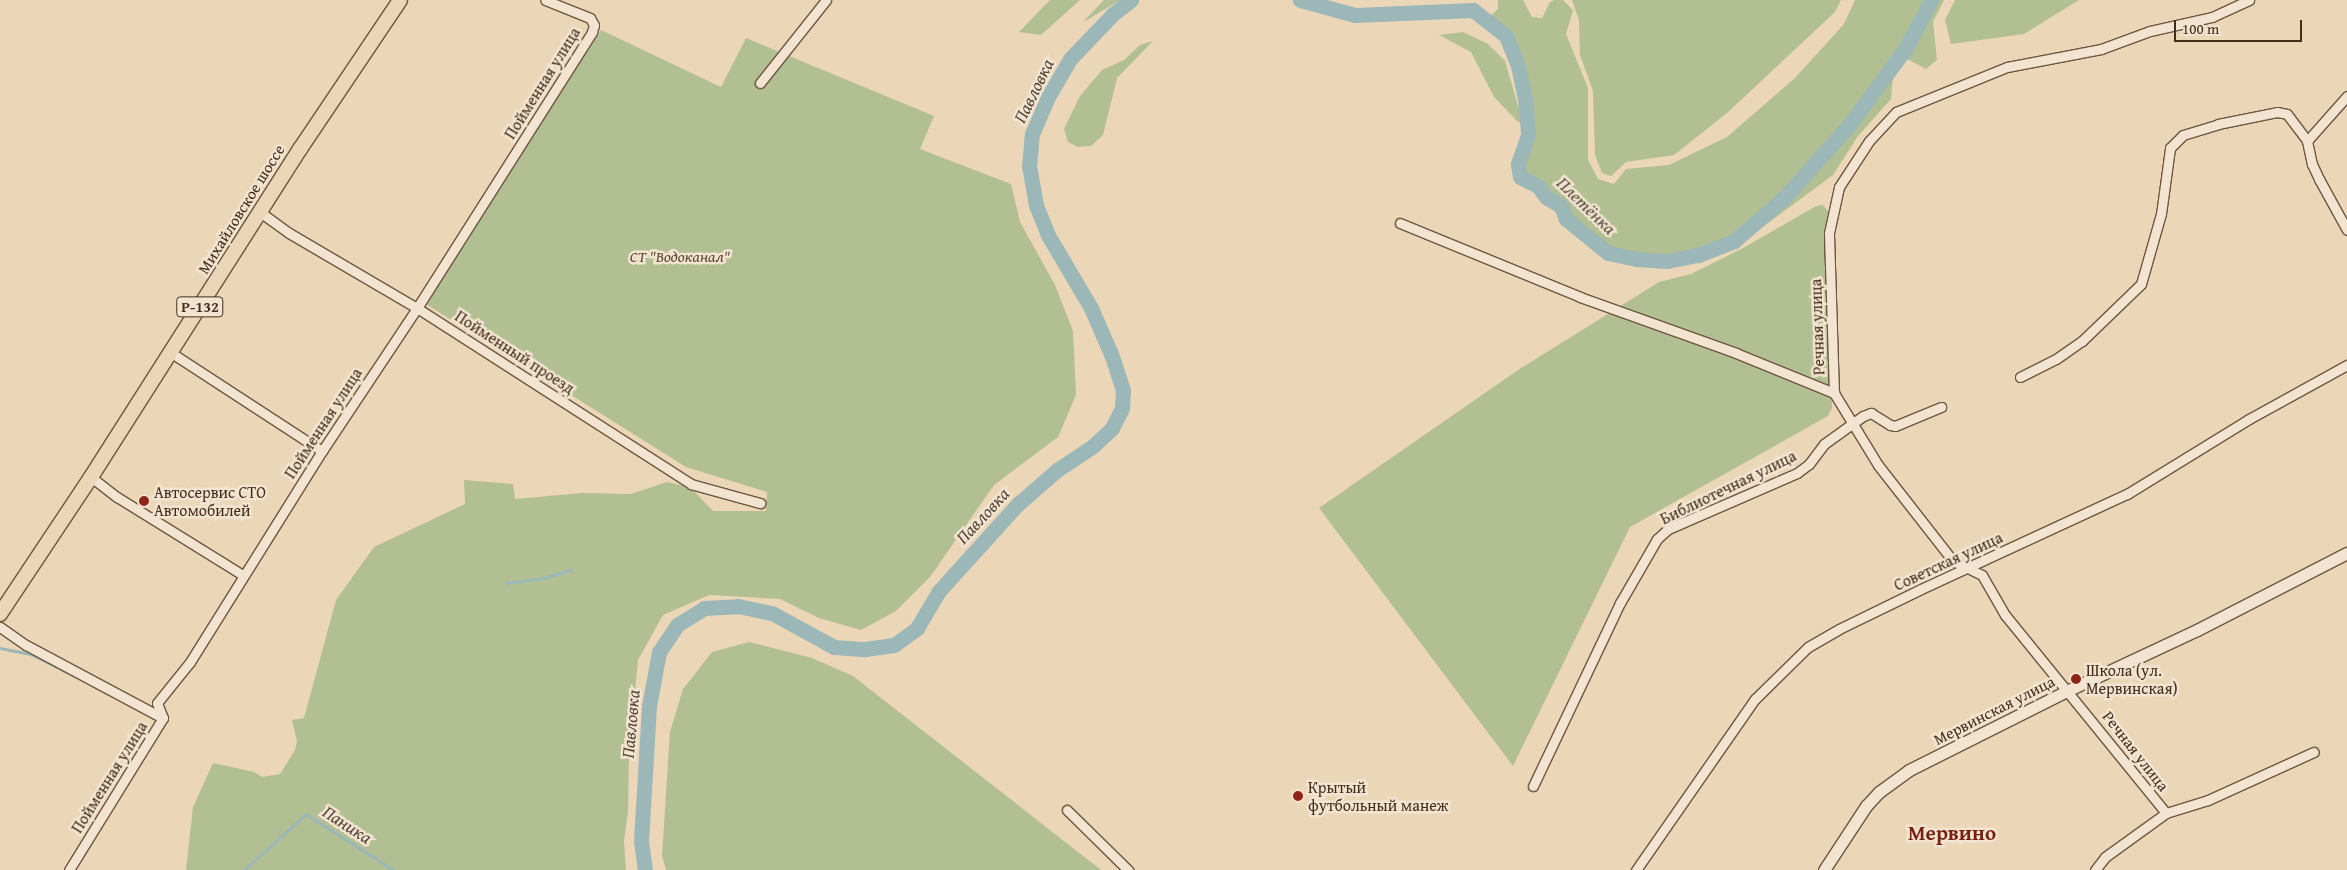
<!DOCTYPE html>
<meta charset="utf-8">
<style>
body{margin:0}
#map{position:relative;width:2347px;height:870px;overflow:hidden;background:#ebd6b7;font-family:"Gentium Book Plus",serif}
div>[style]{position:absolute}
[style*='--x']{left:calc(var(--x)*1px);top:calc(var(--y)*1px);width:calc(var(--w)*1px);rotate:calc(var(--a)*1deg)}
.green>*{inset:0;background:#b2bf92}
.stream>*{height:2.5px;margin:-1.25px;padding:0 1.25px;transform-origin:1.25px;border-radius:1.25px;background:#9cb7b8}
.river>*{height:15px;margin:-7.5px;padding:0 7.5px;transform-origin:7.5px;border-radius:7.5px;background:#9cb7b8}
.roads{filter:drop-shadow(1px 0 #6d5641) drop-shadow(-1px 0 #6d5641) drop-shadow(0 1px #6d5641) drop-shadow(0 -1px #6d5641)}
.minor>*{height:9px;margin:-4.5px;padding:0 4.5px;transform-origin:4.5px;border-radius:4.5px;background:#f2e4d0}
.tertiary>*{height:11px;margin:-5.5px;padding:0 5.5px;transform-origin:5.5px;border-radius:5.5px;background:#f2e4d0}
.primary>*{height:14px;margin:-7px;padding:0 7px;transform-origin:7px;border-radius:7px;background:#ebd6b7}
.dots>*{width:14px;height:14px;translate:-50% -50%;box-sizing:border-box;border:2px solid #f2e4d0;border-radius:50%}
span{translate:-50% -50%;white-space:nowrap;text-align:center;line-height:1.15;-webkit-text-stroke:5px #f2e4d0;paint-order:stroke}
.shield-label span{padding:1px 4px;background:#f2e4d0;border:1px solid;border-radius:4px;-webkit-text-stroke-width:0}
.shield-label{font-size:15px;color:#432c1a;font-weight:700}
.street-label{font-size:16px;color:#432c1a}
.park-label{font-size:16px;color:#594932;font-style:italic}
.poi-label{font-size:16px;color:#432c1a}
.left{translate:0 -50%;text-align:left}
.water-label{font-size:18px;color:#55483a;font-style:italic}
.district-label{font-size:21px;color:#7a1f14;font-weight:700}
.scale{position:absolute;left:2174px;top:20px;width:128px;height:22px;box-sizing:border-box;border:2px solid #432c1a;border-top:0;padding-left:6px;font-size:15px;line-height:18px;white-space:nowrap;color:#432c1a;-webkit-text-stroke:4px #f2e4d0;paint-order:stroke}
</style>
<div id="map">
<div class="green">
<i style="clip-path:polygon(1050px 0,1080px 0,1041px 35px,1019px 32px)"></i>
<i style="clip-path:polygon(1104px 0,1120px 0,1082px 23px)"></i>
<i style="clip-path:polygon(1498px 0,1523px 0,1532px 17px,1542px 18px,1550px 2px,1554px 0,1563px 0,1573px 10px,1566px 34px,1588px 88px,1588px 160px,1598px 179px,1614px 184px,1626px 169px,1669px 165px,1727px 137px,1794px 79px,1844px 24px,1855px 0,1944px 0,1933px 22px,1937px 60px,1926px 69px,1907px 59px,1893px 76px,1891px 99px,1858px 136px,1833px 175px,1764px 226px,1748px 229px,1734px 241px,1698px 255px,1667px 261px,1637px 259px,1608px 253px,1566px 219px,1561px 206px,1546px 197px,1538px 186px,1520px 177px,1518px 164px,1528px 135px,1525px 98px,1518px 66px,1506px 36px,1487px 19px,1498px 9px)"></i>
<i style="clip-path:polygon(1572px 0,1841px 0,1835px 12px,1727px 113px,1674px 155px,1626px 162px,1611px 176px,1602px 173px,1595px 155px,1593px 91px,1580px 55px,1579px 20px)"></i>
<i style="clip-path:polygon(1955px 0,2079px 0,2024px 34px,1951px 44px,1945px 20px)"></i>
<i style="clip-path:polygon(601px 30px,721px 87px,746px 38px,934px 116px,920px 149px,1011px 184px,1020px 222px,1055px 285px,1073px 331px,1076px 395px,1058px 437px,994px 485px,930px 577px,896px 611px,861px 630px,819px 618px,780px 599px,709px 595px,663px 615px,638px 660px,629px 755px,628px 812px,624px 841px,626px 870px,186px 870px,193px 807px,213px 763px,254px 772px,262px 777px,280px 774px,295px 750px,297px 741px,292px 720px,304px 718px,336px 600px,374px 547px,465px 504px,464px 480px,513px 484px,515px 499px,582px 493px,631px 494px,667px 482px,690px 487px,713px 511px,766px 511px,767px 492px,686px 467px,426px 304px)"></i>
<i style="clip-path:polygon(1463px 32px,1488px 44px,1505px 61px,1521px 116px,1519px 123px,1494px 97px,1471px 52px,1439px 35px)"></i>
<i style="clip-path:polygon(1153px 41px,1117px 78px,1103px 135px,1091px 146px,1078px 147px,1068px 142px,1064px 129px,1080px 96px,1102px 70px,1124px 60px,1140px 45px)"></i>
<i style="clip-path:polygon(1823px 205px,1828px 211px,1832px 408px,1828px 416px,1630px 527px,1513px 766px,1319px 508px,1521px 368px,1659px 282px,1691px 274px,1745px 247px,1816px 206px)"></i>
<i style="clip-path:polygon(749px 642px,812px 658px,853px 676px,1101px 870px,666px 870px,662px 856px,670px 732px,683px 689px,712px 652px)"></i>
</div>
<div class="stream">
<i style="--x:507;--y:583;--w:37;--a:-8"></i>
<i style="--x:544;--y:578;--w:28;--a:-17"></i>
<i style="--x:0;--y:648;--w:32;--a:11"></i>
<i style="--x:31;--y:654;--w:67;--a:26.6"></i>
<i style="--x:244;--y:870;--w:84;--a:-42.1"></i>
<i style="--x:306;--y:814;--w:104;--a:32.5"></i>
</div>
<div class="river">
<i style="--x:1300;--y:0;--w:57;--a:15.3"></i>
<i style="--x:1355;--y:15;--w:118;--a:-2.4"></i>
<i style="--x:1473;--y:10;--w:42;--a:38.2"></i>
<i style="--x:1506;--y:36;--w:32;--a:68"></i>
<i style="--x:1518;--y:66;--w:33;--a:78"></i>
<i style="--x:1525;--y:98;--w:37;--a:85"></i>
<i style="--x:1528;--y:135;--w:31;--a:109"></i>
<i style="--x:1518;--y:164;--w:13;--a:81"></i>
<i style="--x:1520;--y:177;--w:20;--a:27"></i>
<i style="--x:1538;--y:186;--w:14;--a:54"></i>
<i style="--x:1546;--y:197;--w:17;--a:31"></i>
<i style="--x:1561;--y:206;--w:14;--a:69"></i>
<i style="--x:1566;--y:219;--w:54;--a:39"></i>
<i style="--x:1608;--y:253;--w:30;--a:12"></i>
<i style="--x:1637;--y:259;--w:30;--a:4"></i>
<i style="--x:1667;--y:261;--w:32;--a:-11"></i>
<i style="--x:1698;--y:255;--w:39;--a:-21"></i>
<i style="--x:1734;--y:241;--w:67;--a:-40.8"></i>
<i style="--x:1785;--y:197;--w:96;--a:-48.4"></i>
<i style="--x:1849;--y:125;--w:96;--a:-53.5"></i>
<i style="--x:1906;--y:48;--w:54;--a:-62.5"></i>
<i style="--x:645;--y:870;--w:29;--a:-98"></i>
<i style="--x:641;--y:841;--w:135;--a:-86.6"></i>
<i style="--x:649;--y:706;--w:55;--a:-79.5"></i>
<i style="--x:659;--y:652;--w:32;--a:-56"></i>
<i style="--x:677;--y:625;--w:32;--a:-32"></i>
<i style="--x:704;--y:608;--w:34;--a:-3"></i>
<i style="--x:738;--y:606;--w:35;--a:12"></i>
<i style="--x:772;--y:613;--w:71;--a:28.7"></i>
<i style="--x:834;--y:647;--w:31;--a:4"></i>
<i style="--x:865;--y:649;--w:29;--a:-8"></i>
<i style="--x:894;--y:645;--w:29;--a:-36"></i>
<i style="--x:917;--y:628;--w:43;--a:-59.3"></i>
<i style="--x:939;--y:591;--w:118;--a:-47.8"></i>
<i style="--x:1018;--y:504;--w:52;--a:-41.1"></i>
<i style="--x:1057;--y:470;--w:43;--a:-33.7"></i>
<i style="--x:1093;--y:446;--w:26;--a:-43"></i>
<i style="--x:1112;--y:428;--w:22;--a:-63"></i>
<i style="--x:1122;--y:408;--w:18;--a:-87"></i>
<i style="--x:1123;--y:390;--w:38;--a:-108"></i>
<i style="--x:1111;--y:354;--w:50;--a:-113.5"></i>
<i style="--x:1091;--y:308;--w:85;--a:-120.5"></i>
<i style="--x:1048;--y:235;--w:32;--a:-112"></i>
<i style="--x:1036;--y:205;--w:39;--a:-100"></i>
<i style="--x:1029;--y:167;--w:33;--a:-85"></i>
<i style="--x:1032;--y:134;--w:40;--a:-66.6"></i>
<i style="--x:1048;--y:97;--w:44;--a:-59.9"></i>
<i style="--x:1070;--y:59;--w:62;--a:-46.3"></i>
<i style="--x:1113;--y:14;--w:23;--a:-38"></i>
</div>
<div class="roads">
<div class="minor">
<i style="--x:760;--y:83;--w:106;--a:-51.5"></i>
<i style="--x:2347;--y:96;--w:60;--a:131.6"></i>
<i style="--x:2307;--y:141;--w:24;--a:78"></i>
<i style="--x:2312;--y:164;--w:17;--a:65"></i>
<i style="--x:2319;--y:179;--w:58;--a:61.2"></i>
<i style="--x:260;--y:212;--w:36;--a:36"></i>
<i style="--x:289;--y:233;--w:148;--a:30.4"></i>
<i style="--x:417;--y:308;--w:326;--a:32.7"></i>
<i style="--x:691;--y:484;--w:72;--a:15.4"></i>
<i style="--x:1400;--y:223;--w:195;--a:22.3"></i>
<i style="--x:1580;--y:297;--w:166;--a:19.7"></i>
<i style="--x:1736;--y:353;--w:106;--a:22.2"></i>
<i style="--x:170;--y:352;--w:181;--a:33.1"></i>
<i style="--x:2020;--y:377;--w:40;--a:-26.6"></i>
<i style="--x:2056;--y:359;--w:32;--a:-35"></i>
<i style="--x:2082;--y:341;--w:82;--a:-44"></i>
<i style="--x:2141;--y:284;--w:73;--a:-74.1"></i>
<i style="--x:2161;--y:214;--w:67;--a:-82.2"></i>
<i style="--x:2170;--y:148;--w:18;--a:-45"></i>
<i style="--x:2183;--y:135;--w:37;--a:-17"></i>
<i style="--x:2218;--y:124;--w:60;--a:-11.5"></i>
<i style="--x:2277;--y:112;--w:10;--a:11"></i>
<i style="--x:2287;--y:114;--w:34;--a:53"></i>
<i style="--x:91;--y:477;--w:33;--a:38"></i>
<i style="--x:117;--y:497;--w:148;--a:31.8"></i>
<i style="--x:0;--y:627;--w:32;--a:35"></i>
<i style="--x:26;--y:645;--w:155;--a:28.1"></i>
<i style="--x:1533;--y:786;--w:203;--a:-64.6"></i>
<i style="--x:1620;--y:603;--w:74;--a:-60"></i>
<i style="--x:1657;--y:539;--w:15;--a:-42"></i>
<i style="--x:1668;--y:529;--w:141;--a:-23.5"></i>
<i style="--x:1797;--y:473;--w:15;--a:-37"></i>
<i style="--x:1809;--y:464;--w:25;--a:-53"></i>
<i style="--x:1824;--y:444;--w:48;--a:-35.7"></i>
<i style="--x:1863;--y:416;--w:9;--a:-21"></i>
<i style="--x:1871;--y:413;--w:22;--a:32"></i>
<i style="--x:1890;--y:425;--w:5;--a:11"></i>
<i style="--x:1895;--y:426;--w:50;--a:-22.4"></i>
<i style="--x:1067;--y:810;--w:86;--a:44.5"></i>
<i style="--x:2166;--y:813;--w:255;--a:-129.1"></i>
<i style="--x:2005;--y:615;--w:46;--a:-119.9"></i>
<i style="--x:1982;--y:575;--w:32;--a:-154"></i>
<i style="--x:1953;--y:561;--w:122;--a:-128"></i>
<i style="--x:1878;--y:465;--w:84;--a:-121.4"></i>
<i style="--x:1834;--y:393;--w:160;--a:-91.8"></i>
<i style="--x:1829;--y:233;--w:47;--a:-77.7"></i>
<i style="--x:1839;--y:187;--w:55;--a:-56.9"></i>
<i style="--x:1869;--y:141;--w:40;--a:-47"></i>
<i style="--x:1896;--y:112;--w:120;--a:-22.1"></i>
<i style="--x:2007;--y:67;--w:96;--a:-10.8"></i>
<i style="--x:2101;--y:49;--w:52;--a:-20.2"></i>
<i style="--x:2150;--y:31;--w:64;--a:-12.7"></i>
<i style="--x:2212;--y:17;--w:41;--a:-24.7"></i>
<i style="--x:69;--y:870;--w:179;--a:-58.3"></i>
<i style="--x:163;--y:718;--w:16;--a:-112"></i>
<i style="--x:157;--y:703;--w:53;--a:-51.2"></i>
<i style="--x:190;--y:662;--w:249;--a:-58"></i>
<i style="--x:322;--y:451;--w:172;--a:-56.4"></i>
<i style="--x:417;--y:308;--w:327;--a:-57.6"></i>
<i style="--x:592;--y:32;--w:7;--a:-74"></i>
<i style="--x:594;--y:25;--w:8;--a:-120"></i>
<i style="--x:590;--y:18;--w:48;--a:-158.2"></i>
<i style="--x:1636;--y:870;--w:208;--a:-55.2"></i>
<i style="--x:1755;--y:699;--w:74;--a:-44.5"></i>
<i style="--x:1808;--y:647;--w:36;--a:-30"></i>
<i style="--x:1839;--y:629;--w:91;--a:-26"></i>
<i style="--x:1921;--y:589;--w:227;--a:-24.8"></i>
<i style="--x:2127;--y:494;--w:143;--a:-31.6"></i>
<i style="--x:2249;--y:419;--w:112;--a:-28.9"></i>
<i style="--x:2095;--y:870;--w:16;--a:-52"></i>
<i style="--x:2105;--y:857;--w:75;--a:-35.8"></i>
<i style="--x:2166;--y:813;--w:44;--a:-17.2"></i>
<i style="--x:2208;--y:800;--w:116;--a:-24.4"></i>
</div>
<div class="tertiary">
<i style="--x:1824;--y:870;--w:77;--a:-56.7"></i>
<i style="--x:1866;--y:806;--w:19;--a:-47"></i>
<i style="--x:1879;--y:792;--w:37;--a:-36"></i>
<i style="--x:1909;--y:770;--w:179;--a:-26.6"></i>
<i style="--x:2069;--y:690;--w:141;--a:-25.1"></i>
<i style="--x:2197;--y:630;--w:169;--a:-27.2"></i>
</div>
<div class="primary">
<i style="--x:0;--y:614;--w:164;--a:-56.4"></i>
<i style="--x:91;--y:477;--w:389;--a:-57.5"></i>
<i style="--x:300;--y:149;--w:179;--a:-56.1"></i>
</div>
</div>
<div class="dots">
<i style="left:144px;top:501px;background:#8f2418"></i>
<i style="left:2076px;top:679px;background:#8f2418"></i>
<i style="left:1298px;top:796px;background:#8f2418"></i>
</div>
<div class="shield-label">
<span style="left:200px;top:307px">Р-132</span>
</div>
<div class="street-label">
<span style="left:542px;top:83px;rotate:-58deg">Пойменная улица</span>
<span style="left:241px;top:209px;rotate:-58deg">Михайловское шоссе</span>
<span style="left:1817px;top:327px;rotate:-92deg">Речная улица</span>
<span style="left:515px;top:352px;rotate:33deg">Пойменный проезд</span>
<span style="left:323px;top:423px;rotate:-57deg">Пойменная улица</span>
<span style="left:1728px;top:487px;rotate:-26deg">Библиотечная улица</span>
<span style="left:1948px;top:561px;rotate:-25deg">Советская улица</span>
<span style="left:1994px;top:710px;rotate:-27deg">Мервинская улица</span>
<span style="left:2136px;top:751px;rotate:52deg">Речная улица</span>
<span style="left:109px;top:777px;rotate:-58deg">Пойменная улица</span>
</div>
<div class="park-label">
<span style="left:680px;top:256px">СТ "Водоканал"</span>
</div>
<div class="poi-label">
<span class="left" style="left:154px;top:501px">Автосервис СТО<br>Автомобилей</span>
<span class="left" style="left:2086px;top:679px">Школа (ул.<br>Мервинская)</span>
<span class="left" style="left:1308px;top:796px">Крытый<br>футбольный манеж</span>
</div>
<div class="water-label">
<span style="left:1034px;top:91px;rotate:-64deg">Павловка</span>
<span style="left:1586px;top:206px;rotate:44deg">Плетёнка</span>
<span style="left:983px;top:516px;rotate:-47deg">Павловка</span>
<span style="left:631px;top:724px;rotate:-85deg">Павловка</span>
<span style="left:347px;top:825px;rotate:33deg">Паника</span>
</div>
<div class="district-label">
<span style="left:1952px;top:833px">Мервино</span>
</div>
<div class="scale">100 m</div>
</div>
